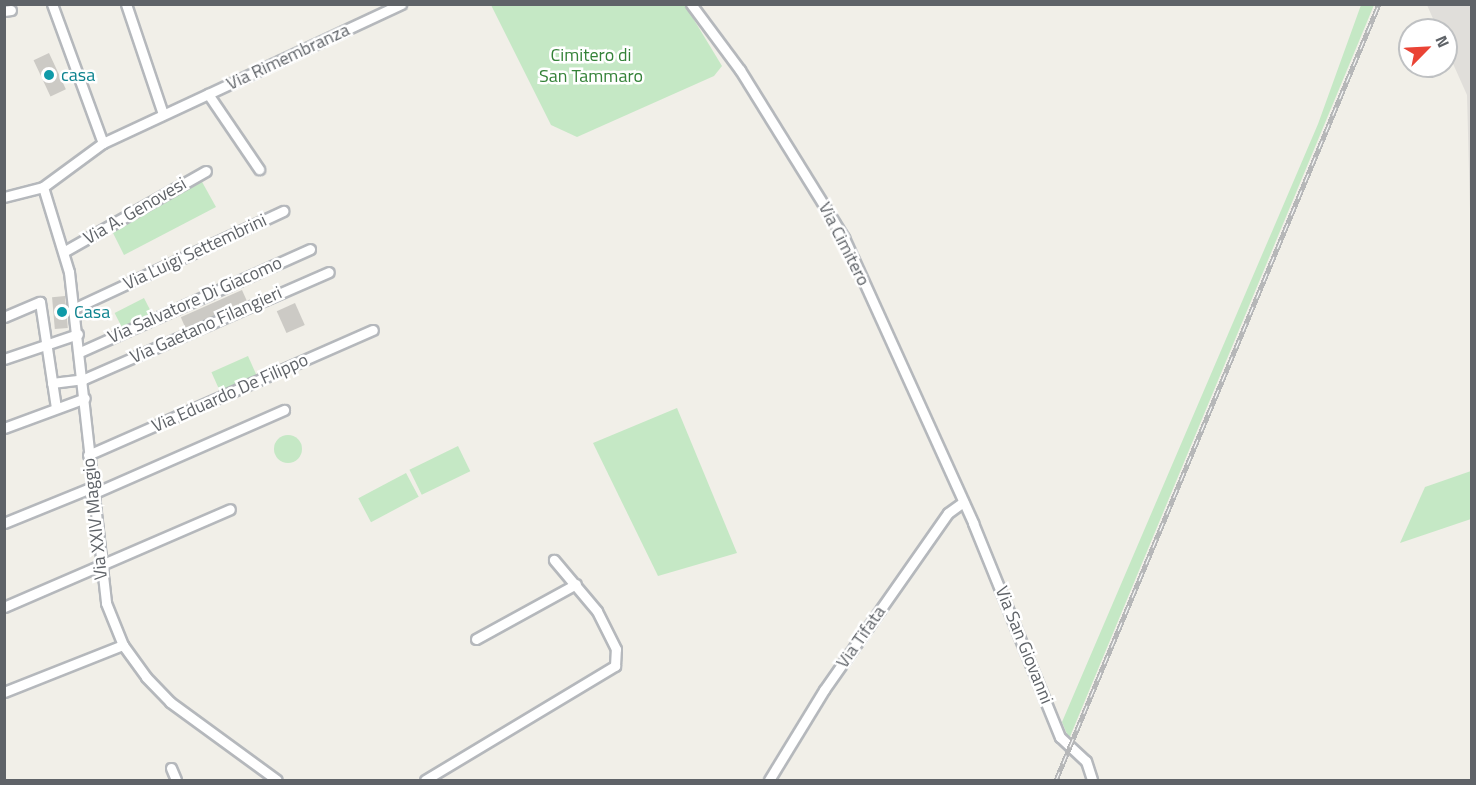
<!DOCTYPE html>
<style>
body{margin:0}
#map{position:relative;width:1476px;height:785px;overflow:hidden;background:#f1efe8;font-family:"Titillium Web",sans-serif}
div>[style]{position:absolute}
[style*='--x']{left:calc(var(--x)*1px);top:calc(var(--y)*1px);width:calc(var(--w)*1px);rotate:calc(var(--a)*1deg)}
.industrial>*{inset:0;background:#e0deda}
.green>*{inset:0;background:#c5e8c5;transform-origin:0 0}
.round{border-radius:50%}
.building>*{inset:0;background:#cccac5;transform-origin:0 0}
.roads{filter:drop-shadow(2px 0 #b5b8bc) drop-shadow(-2px 0 #b5b8bc) drop-shadow(0 2px #b5b8bc) drop-shadow(0 -2px #b5b8bc)}
.minor>*{height:9px;margin:-4.5px;padding:0 4.5px;transform-origin:4.5px;border-radius:4.5px;background:#fff}
.rail>*{height:5px;margin-top:-2.5px;transform-origin:0;background:repeating-linear-gradient(90deg,#fff 0 9px,#b6b7b8 0 18px);box-sizing:border-box;border-block:2px solid #b6b7b8}
.dots>*{width:16px;height:16px;translate:-50% -50%;box-sizing:border-box;border:3px solid #fff;border-radius:50%}
span{translate:-50% -50%;white-space:nowrap;text-align:center;line-height:1.15;-webkit-text-stroke:5px #fff;paint-order:stroke}
.park-label{font-size:18px;color:#348238}
.street-label{font-size:18px;color:#5f6368}
.culture-label{font-size:18px;color:#0d838f}
.left{translate:0 -50%;text-align:left}
.frame{position:absolute;inset:0;border:6px solid #5f6368;pointer-events:none}
.north{position:absolute;left:1398px;top:18px;width:60px;height:60px;box-sizing:border-box;background:#fff;border:2px solid #bfc1c3;border-radius:50%;rotate:66deg;font-size:16px;font-weight:700;line-height:24px;text-align:center;color:#5f6368}
.north::after{content:'';display:block;margin:auto;width:21px;height:27px;background:#ea4335;clip-path:polygon(50% 0,100% 100%,50% 72%,0 100%)}
</style>
<div id="map">
<div class="industrial">
<i style="clip-path:polygon(1427px 5px,1471px 5px,1471px 248px,1467px 95px,1446px 48px,1446px 30px,1438px 30px)"></i>
</div>
<div class="green">
<i style="clip-path:polygon(491px 5px,685px 5px,722px 66px,714px 76px,577px 137px,551px 125px)"></i>
<i style="clip-path:polygon(1361px 5px,1374px 5px,1069px 739px,1062px 722px,1318px 124px)"></i>
<i style="clip-path:polygon(201px 180px,216px 207px,124px 255px,112px 231px)"></i>
<i style="left:144px;top:298px;width:20px;height:33px;rotate:63deg"></i>
<i style="left:248px;top:356px;width:22px;height:40px;rotate:66deg"></i>
<i style="clip-path:polygon(677px 408px,737px 553px,658px 576px,593px 443px)"></i>
<i class="round" style="left:274px;top:435px;width:28px;height:28px"></i>
<i style="left:458px;top:446px;width:28px;height:54px;rotate:64deg"></i>
<i style="clip-path:polygon(1471px 471px,1471px 519px,1400px 543px,1425px 487px)"></i>
<i style="left:406px;top:473px;width:27px;height:54px;rotate:62deg"></i>
</div>
<div class="building">
<i style="left:49px;top:53px;width:40px;height:17px;rotate:65deg"></i>
<i style="left:242px;top:290px;width:12px;height:67px;rotate:66deg"></i>
<i style="left:65px;top:296px;width:32px;height:13px;rotate:85deg"></i>
<i style="left:295px;top:303px;width:24px;height:20px;rotate:66deg"></i>
</div>
<div class="roads">
<div class="minor">
<i style="--x:52;--y:4;--w:148;--a:69.9"></i>
<i style="--x:126;--y:4;--w:116;--a:71.4"></i>
<i style="--x:691;--y:4;--w:82;--a:53.4"></i>
<i style="--x:740;--y:70;--w:198;--a:58.2"></i>
<i style="--x:844;--y:238;--w:313;--a:65.6"></i>
<i style="--x:973;--y:523;--w:231;--a:67.9"></i>
<i style="--x:1060;--y:737;--w:35;--a:43"></i>
<i style="--x:1086;--y:761;--w:20;--a:72"></i>
<i style="--x:4;--y:11;--w:7;--a:-8"></i>
<i style="--x:208;--y:94;--w:91;--a:55.8"></i>
<i style="--x:43;--y:187;--w:89;--a:73"></i>
<i style="--x:69;--y:272;--w:333;--a:83.6"></i>
<i style="--x:106;--y:603;--w:45;--a:68"></i>
<i style="--x:123;--y:645;--w:39;--a:54"></i>
<i style="--x:146;--y:677;--w:35;--a:46"></i>
<i style="--x:170;--y:702;--w:132;--a:36.1"></i>
<i style="--x:4;--y:197;--w:40;--a:-14.4"></i>
<i style="--x:43;--y:187;--w:74;--a:-36.3"></i>
<i style="--x:103;--y:143;--w:329;--a:-25"></i>
<i style="--x:65;--y:251;--w:162;--a:-29.6"></i>
<i style="--x:75;--y:308;--w:230;--a:-25"></i>
<i style="--x:4;--y:317;--w:39;--a:-23"></i>
<i style="--x:40;--y:302;--w:107;--a:81.4"></i>
<i style="--x:80;--y:352;--w:252;--a:-24.1"></i>
<i style="--x:4;--y:359;--w:78;--a:-18.7"></i>
<i style="--x:52;--y:383;--w:32;--a:-7"></i>
<i style="--x:84;--y:379;--w:267;--a:-23.6"></i>
<i style="--x:4;--y:428;--w:86;--a:-20.3"></i>
<i style="--x:88;--y:455;--w:311;--a:-23.7"></i>
<i style="--x:90;--y:495;--w:212;--a:-23.7"></i>
<i style="--x:4;--y:523;--w:93;--a:-22.1"></i>
<i style="--x:4;--y:607;--w:246;--a:-23.4"></i>
<i style="--x:476;--y:639;--w:114;--a:-28.8"></i>
<i style="--x:4;--y:692;--w:128;--a:-21.6"></i>
<i style="--x:171;--y:768;--w:13;--a:67"></i>
<i style="--x:425;--y:780;--w:222;--a:-31"></i>
<i style="--x:615;--y:666;--w:17;--a:-87"></i>
<i style="--x:616;--y:649;--w:42;--a:-116.6"></i>
<i style="--x:597;--y:611;--w:67;--a:-130.1"></i>
<i style="--x:769;--y:780;--w:105;--a:-58.6"></i>
<i style="--x:824;--y:690;--w:216;--a:-55"></i>
<i style="--x:948;--y:513;--w:19;--a:-36"></i>
</div>
</div>
<div class="rail">
<i style="--x:1056;--y:780;--w:841;--a:-67.4"></i>
</div>
<div class="dots">
<i style="left:49px;top:75px;background:#0f9aa8"></i>
<i style="left:62px;top:312px;background:#0f9aa8"></i>
</div>
<div class="park-label">
<span style="left:591px;top:66px">Cimitero di<br>San Tammaro</span>
</div>
<div class="street-label">
<span style="left:288px;top:57px;rotate:-25deg">Via Rimembranza</span>
<span style="left:135px;top:211px;rotate:-30deg">Via A. Genovesi</span>
<span style="left:844px;top:244px;rotate:63deg">Via Cimitero</span>
<span style="left:195px;top:252px;rotate:-25deg">Via Luigi Settembrini</span>
<span style="left:195px;top:300px;rotate:-24deg">Via Salvatore Di Giacomo</span>
<span style="left:206px;top:325px;rotate:-24deg">Via Gaetano Filangieri</span>
<span style="left:230px;top:393px;rotate:-24deg">Via Eduardo De Filippo</span>
<span style="left:95px;top:519px;rotate:-96deg">Via XXIV Maggio</span>
<span style="left:861px;top:637px;rotate:-55deg">Via Tifata</span>
<span style="left:1024px;top:645px;rotate:68deg">Via San Giovanni</span>
</div>
<div class="culture-label">
<span class="left" style="left:61px;top:75px">casa</span>
<span class="left" style="left:74px;top:312px">Casa</span>
</div>
<div class="frame"></div>
<div class="north">N</div>
</div>
